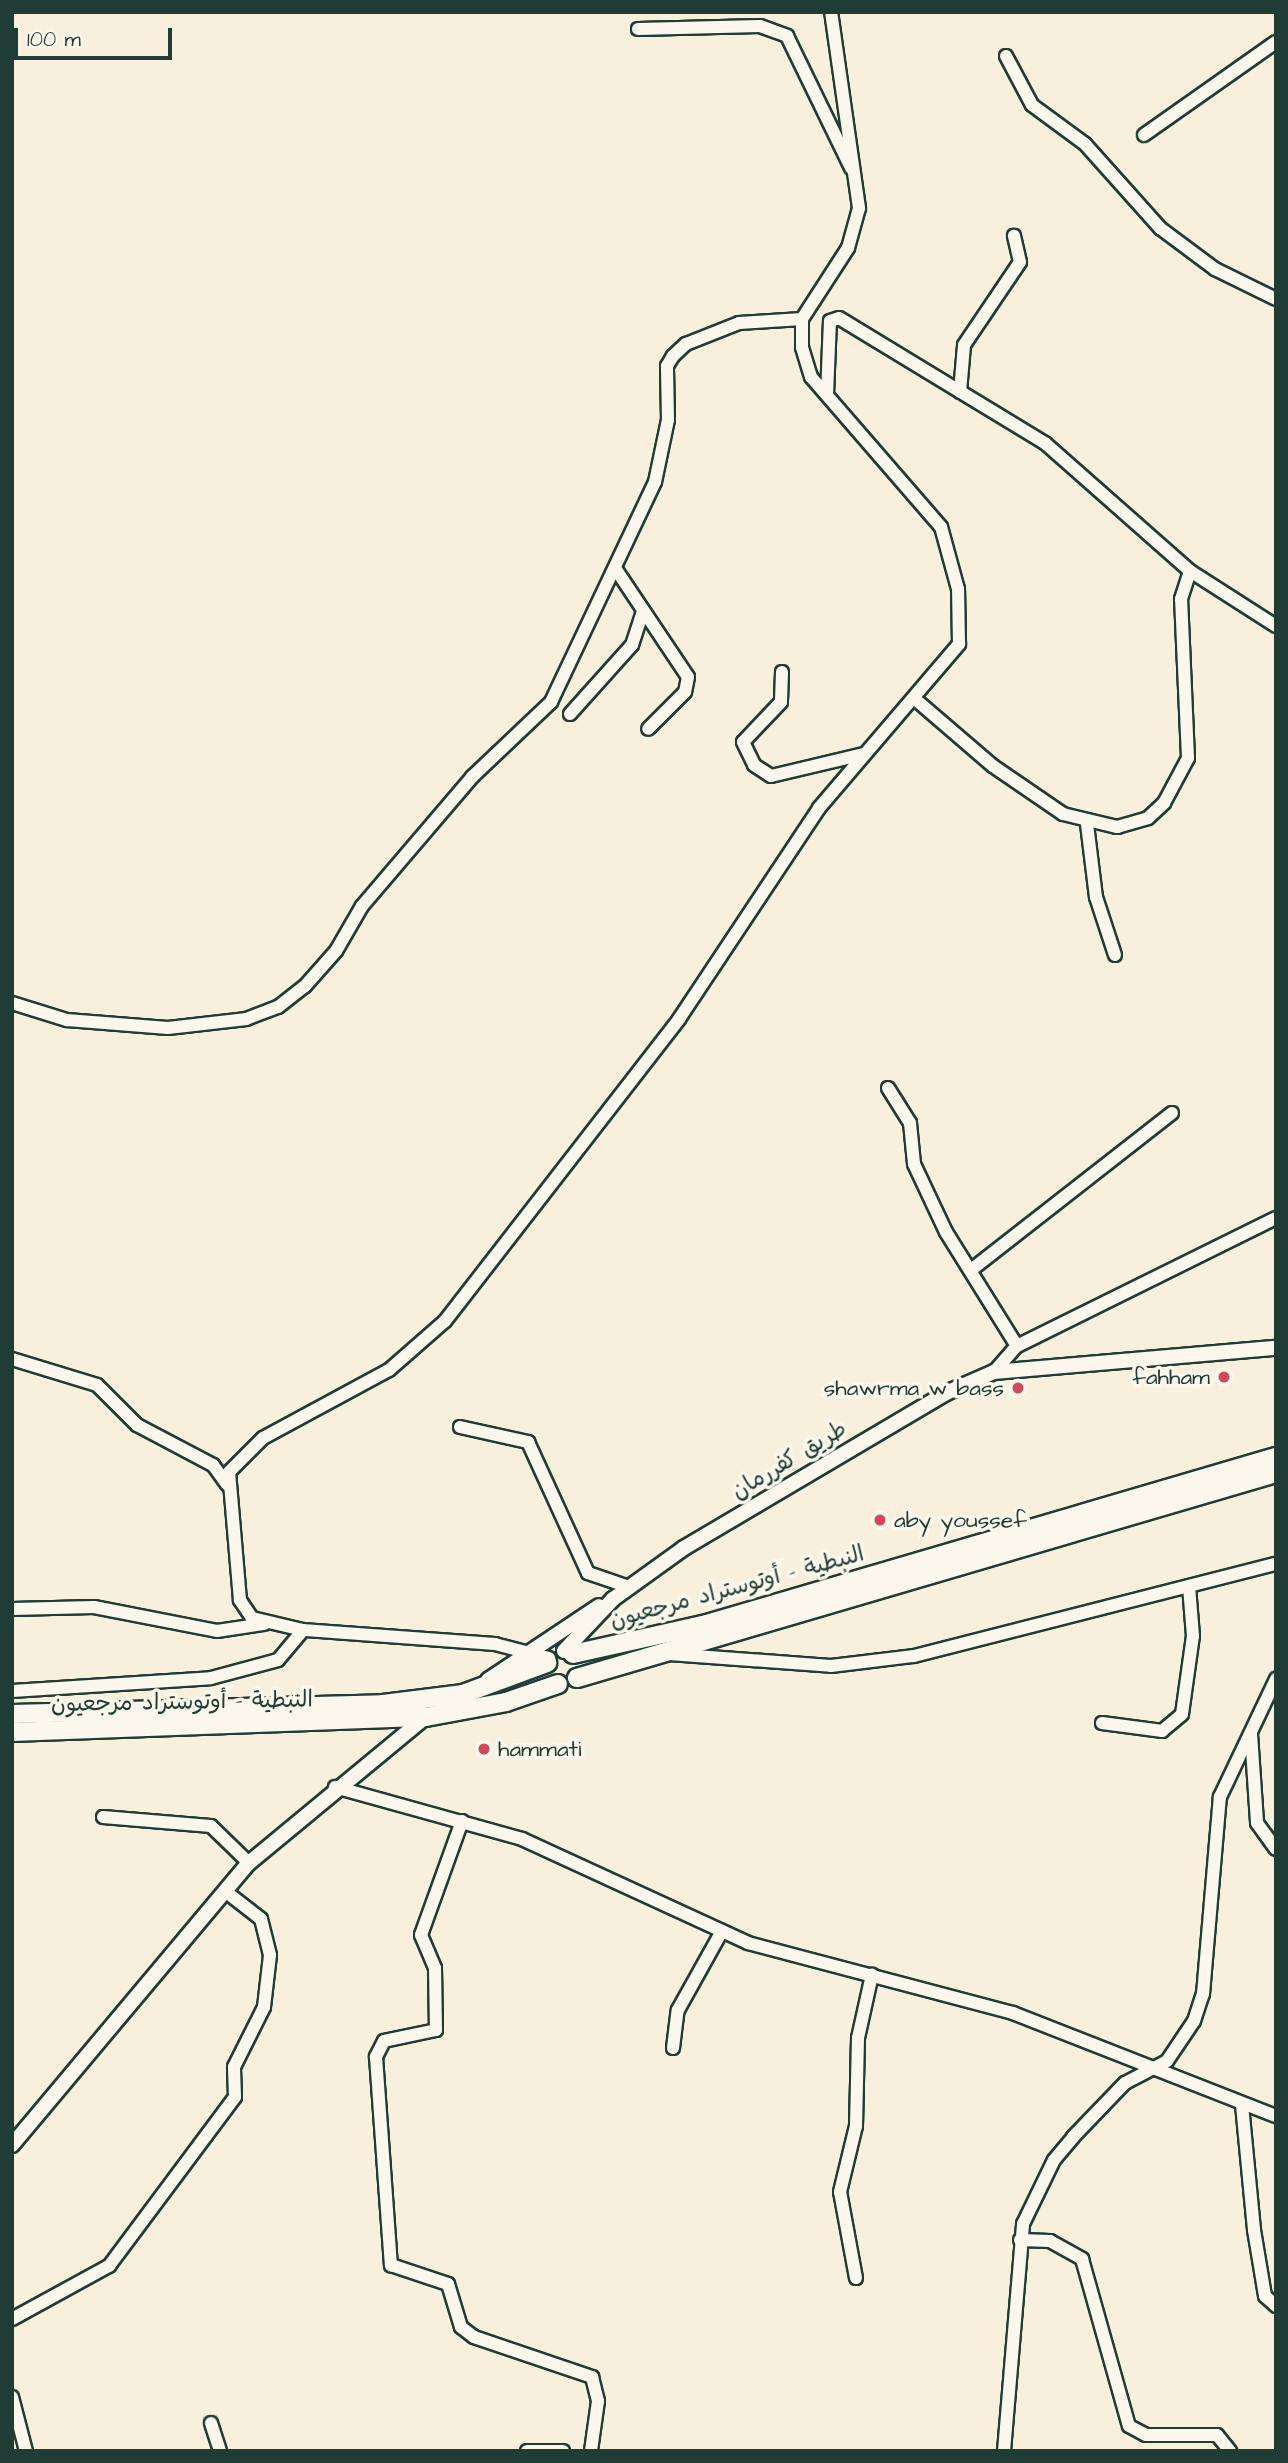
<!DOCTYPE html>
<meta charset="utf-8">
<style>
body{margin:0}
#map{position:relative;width:1288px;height:2463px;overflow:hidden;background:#f8f0dd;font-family:"Architects Daughter","Playpen Sans Arabic",sans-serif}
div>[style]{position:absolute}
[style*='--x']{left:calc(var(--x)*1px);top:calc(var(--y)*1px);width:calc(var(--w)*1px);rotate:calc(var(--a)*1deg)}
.roads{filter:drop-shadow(2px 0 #1f3d34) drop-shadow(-2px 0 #1f3d34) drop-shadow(0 2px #1f3d34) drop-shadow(0 -2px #1f3d34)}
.minor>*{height:12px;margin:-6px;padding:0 6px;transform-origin:6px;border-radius:6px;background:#fbf7ec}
.major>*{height:14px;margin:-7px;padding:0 7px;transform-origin:7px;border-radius:7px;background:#fbf7ec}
.highway>*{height:18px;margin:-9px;padding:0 9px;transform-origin:9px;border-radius:9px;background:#fbf7ec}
.dots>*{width:19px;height:19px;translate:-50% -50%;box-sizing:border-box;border:4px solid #fbf7ec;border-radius:50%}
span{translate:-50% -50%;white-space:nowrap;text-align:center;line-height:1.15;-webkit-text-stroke:7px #fbf7ec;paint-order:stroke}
.poi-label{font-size:23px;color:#1f3d34}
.right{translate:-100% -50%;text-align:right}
.left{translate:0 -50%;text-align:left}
.street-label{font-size:23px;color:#1f3d34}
.frame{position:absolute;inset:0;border:14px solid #1f3d34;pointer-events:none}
.scale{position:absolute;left:14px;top:28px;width:158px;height:32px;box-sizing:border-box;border:4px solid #1f3d34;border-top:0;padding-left:9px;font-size:21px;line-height:24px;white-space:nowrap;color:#1f3d34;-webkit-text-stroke:5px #fbf7ec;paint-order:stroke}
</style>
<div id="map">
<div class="roads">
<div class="minor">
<i style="--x:638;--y:29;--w:122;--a:-1.4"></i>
<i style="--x:760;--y:26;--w:29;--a:20"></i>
<i style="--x:787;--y:36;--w:147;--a:64.1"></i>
<i style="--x:1006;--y:56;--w:55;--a:62"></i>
<i style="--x:1032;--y:105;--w:66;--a:36.3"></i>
<i style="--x:1085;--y:144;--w:113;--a:48.2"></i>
<i style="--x:1160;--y:228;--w:69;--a:36.7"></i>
<i style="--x:1215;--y:269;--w:68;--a:26.2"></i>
<i style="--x:1144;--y:135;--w:161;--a:-35.2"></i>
<i style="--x:960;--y:392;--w:47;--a:-85.1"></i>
<i style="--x:964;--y:345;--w:100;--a:-56"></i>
<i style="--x:1020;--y:262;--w:27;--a:-103"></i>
<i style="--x:827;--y:395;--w:74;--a:-87.7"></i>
<i style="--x:830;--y:321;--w:9;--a:-18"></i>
<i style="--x:839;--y:318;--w:242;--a:31.3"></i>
<i style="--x:1046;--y:444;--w:192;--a:41.4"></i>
<i style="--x:615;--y:568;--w:131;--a:56.2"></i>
<i style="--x:688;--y:677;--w:15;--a:101"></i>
<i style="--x:685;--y:692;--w:52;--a:135"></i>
<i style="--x:782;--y:672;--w:30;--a:92"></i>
<i style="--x:781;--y:702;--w:55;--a:133.5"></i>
<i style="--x:743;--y:742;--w:25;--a:64"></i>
<i style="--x:754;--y:765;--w:20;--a:33"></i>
<i style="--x:771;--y:776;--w:96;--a:-13.3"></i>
<i style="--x:915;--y:699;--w:103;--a:40.7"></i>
<i style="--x:993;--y:766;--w:85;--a:34.4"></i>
<i style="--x:1063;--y:814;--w:56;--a:13.5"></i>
<i style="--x:1117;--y:827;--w:32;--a:-16"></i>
<i style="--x:1148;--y:818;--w:22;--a:-43"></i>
<i style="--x:1164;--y:803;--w:51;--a:-61.9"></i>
<i style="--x:1188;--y:758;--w:159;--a:-92.5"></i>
<i style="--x:1181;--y:599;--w:29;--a:-72"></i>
<i style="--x:1190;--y:571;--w:102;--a:32.6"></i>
<i style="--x:570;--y:714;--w:93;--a:-48.1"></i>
<i style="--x:632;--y:645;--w:36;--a:-72"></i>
<i style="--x:1087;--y:824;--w:74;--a:83"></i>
<i style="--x:1096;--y:897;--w:61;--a:71.9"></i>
<i style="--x:12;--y:1003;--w:58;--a:17.2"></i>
<i style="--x:67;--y:1020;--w:101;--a:4.5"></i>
<i style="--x:168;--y:1028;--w:79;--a:-6.6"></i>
<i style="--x:246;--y:1019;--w:34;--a:-21"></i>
<i style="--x:278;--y:1007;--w:34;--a:-38"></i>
<i style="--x:305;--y:986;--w:47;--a:-48.5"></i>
<i style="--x:336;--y:951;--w:52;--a:-60"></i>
<i style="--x:362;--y:906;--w:170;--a:-49.5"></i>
<i style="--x:472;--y:777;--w:109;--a:-43.5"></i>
<i style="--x:551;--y:702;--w:243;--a:-64.7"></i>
<i style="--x:655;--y:482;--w:63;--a:-78.2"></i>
<i style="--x:668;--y:420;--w:54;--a:-91.1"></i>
<i style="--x:667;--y:366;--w:12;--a:-59"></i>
<i style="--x:673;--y:356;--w:18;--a:-43"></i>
<i style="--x:686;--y:344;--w:57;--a:-21.6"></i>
<i style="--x:739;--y:323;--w:63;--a:-3.6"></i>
<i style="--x:888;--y:1088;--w:41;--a:57.8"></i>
<i style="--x:910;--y:1123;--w:41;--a:84.4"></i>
<i style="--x:914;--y:1164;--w:75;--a:64.8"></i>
<i style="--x:946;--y:1232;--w:134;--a:58.1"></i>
<i style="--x:971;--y:1270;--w:255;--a:-38"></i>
<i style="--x:12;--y:1359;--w:89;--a:17"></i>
<i style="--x:97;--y:1385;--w:57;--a:45"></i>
<i style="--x:137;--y:1425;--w:86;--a:27.8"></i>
<i style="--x:213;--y:1465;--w:24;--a:54"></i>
<i style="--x:994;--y:1372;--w:35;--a:-49"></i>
<i style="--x:1017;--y:1346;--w:289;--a:-26.3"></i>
<i style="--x:460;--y:1427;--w:70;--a:12.4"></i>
<i style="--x:528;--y:1442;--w:144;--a:65.4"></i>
<i style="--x:588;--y:1573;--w:43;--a:18.9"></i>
<i style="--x:12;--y:1609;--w:82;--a:-1.4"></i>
<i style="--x:94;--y:1607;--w:125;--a:11"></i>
<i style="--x:217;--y:1631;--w:48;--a:-8.5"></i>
<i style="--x:669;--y:1654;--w:162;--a:4.2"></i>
<i style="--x:831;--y:1666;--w:84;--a:-6.9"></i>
<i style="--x:914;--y:1656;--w:374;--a:-14.3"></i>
<i style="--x:549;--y:1658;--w:56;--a:-165.5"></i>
<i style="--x:495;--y:1644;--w:193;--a:-175.8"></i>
<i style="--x:303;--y:1630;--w:52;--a:-166.8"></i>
<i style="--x:252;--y:1618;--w:22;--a:-124"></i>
<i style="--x:240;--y:1600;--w:128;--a:-94.9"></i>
<i style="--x:229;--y:1472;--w:48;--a:-45"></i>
<i style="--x:263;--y:1438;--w:143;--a:-28.4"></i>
<i style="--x:389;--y:1370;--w:74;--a:-41.2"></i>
<i style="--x:445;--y:1321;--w:382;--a:-52.2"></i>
<i style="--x:679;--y:1019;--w:253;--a:-56.4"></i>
<i style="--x:819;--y:808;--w:216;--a:-49.5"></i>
<i style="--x:959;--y:644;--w:55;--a:-91"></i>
<i style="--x:958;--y:589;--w:64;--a:-105.3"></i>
<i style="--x:941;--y:527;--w:198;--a:-130.9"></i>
<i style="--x:811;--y:377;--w:31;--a:-107"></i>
<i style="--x:802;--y:347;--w:28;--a:-90"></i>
<i style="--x:802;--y:319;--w:85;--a:-57.1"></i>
<i style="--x:848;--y:248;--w:41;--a:-74.6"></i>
<i style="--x:859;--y:208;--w:198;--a:-98.1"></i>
<i style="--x:12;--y:1691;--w:199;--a:-3.7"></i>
<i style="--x:211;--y:1678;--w:69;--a:-15"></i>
<i style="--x:278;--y:1660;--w:39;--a:-50"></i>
<i style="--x:1102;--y:1723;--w:61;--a:7.6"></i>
<i style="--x:1162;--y:1731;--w:26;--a:-40"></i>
<i style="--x:1182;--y:1714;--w:79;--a:-82"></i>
<i style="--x:1193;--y:1636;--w:50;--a:-94.6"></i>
<i style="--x:1251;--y:1734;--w:89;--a:86.1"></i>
<i style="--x:1257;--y:1823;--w:32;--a:54"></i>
<i style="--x:335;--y:1787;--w:194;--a:15.5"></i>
<i style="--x:522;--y:1839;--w:249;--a:24.7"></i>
<i style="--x:748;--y:1943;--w:274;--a:14.8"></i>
<i style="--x:1013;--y:2013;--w:282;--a:21.4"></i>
<i style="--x:103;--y:1817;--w:108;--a:4.8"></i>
<i style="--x:211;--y:1826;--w:53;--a:44.2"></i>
<i style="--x:462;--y:1821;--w:121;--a:109.8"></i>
<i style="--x:421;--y:1935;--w:36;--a:67"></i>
<i style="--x:435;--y:1968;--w:62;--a:89.1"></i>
<i style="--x:436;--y:2030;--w:53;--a:168.1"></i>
<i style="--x:384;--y:2041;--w:18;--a:117"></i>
<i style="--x:376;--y:2057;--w:209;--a:85.9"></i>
<i style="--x:391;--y:2265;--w:60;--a:18.4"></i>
<i style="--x:448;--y:2284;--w:45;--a:73.2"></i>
<i style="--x:461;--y:2327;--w:16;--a:38"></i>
<i style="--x:474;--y:2337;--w:125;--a:18.7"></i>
<i style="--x:592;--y:2377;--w:25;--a:76"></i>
<i style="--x:598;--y:2401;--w:50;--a:98"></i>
<i style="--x:673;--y:2048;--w:38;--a:-83"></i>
<i style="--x:678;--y:2010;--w:90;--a:-60.9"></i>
<i style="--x:1242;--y:2105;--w:126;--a:84.5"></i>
<i style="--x:1254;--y:2230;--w:67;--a:80.5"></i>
<i style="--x:1265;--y:2296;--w:15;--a:42"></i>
<i style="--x:1020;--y:2240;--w:30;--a:2"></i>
<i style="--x:1050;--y:2241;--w:37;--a:29"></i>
<i style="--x:1082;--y:2259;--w:173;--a:74.3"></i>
<i style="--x:1129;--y:2426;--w:19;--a:28"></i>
<i style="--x:1146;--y:2435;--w:71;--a:0"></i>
<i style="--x:1217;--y:2435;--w:21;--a:51"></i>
<i style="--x:856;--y:2278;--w:87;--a:-100.5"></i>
<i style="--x:840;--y:2192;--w:68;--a:-76.4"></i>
<i style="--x:856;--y:2126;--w:88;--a:-88.7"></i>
<i style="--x:858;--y:2038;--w:65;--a:-77.5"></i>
<i style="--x:12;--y:2319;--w:111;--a:-28.7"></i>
<i style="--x:109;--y:2266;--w:211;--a:-53.3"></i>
<i style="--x:235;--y:2097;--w:30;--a:-92"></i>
<i style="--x:234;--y:2067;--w:67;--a:-63.4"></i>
<i style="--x:264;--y:2007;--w:52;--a:-83.4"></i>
<i style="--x:270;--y:1955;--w:37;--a:-104"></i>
<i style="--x:261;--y:1919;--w:46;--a:-142.1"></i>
<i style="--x:12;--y:2397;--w:56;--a:75.5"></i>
<i style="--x:211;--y:2423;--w:29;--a:72"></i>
<i style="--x:527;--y:2451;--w:36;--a:0"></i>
<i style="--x:1004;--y:2451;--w:228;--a:-85.2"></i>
<i style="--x:1023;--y:2224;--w:71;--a:-64.2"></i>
<i style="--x:1054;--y:2160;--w:30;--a:-50"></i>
<i style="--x:1073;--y:2137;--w:75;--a:-46.1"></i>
<i style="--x:1125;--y:2083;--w:47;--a:-27.6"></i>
<i style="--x:1167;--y:2061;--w:48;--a:-56"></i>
<i style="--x:1194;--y:2021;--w:28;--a:-72"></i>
<i style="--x:1203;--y:1994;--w:198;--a:-85.1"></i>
<i style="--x:1220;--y:1797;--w:131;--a:-64.6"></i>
</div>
<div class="major">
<i style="--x:564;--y:1651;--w:71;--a:-46.7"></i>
<i style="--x:613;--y:1599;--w:87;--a:-35.7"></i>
<i style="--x:684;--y:1548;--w:304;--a:-30.6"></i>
<i style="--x:946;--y:1393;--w:52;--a:-23.6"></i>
<i style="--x:994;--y:1372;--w:283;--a:-4.9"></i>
<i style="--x:488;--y:1680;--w:133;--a:-33.7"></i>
<i style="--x:12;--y:2145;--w:368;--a:-50"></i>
<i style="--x:249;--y:1863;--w:232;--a:-39.6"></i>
</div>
<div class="highway">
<i style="--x:573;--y:1654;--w:137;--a:-12.6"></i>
<i style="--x:707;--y:1624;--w:593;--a:-16.36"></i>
<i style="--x:577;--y:1678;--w:728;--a:-16.35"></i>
<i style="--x:12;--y:1714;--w:371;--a:-1.5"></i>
<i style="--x:383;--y:1704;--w:81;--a:-7.1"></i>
<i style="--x:463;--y:1694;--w:90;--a:-20.3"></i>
<i style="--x:12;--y:1732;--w:414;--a:-2.1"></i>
<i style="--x:426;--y:1717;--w:81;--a:-10.6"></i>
<i style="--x:506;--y:1702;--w:55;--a:-19.1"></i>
</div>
</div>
<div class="dots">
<i style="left:1224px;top:1377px;background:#d1495b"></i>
<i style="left:1018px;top:1388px;background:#d1495b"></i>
<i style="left:880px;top:1520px;background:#d1495b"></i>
<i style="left:484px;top:1749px;background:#d1495b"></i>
</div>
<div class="poi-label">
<span class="right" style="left:1210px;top:1377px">fahham</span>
<span class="right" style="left:1004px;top:1388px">shawrma w bass</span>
<span class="left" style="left:894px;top:1520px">aby youssef</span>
<span class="left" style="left:498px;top:1749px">hammati</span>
</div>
<div class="street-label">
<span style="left:789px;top:1460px;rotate:-31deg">طريق كفررمان</span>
<span style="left:737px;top:1587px;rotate:-15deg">النبطية - أوتوستراد مرجعيون</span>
<span style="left:182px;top:1702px;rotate:-1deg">النبطية - أوتوستراد مرجعيون</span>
</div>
<div class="frame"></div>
<div class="scale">100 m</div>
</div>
